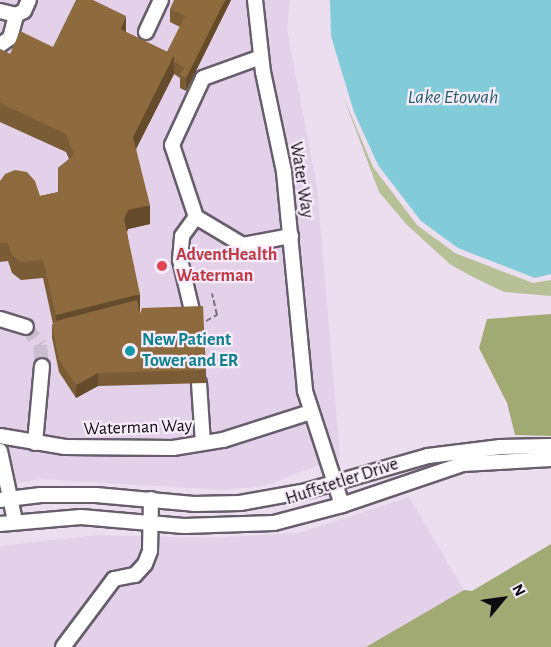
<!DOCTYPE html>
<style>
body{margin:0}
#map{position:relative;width:551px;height:647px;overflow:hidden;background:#eadeef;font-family:"Alegreya Sans",sans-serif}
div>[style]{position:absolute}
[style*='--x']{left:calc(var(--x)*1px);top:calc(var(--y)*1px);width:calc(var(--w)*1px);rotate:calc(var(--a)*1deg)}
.built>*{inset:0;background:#e2d1e9}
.green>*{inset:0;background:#b8c097}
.forest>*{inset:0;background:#a1aa73}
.water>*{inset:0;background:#82ccd9}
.minor-tunnel>*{height:14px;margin-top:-7px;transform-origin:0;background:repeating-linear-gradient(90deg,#c9becd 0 14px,transparent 0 21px)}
.path>*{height:2px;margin-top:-1px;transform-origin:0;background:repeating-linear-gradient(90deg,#79727d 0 6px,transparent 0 9px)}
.roads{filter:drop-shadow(2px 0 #685d6c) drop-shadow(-2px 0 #685d6c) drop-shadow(0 2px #685d6c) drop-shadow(0 -2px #685d6c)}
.minor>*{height:14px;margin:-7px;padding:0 7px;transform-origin:7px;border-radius:7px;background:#fff}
.wall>*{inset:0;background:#7a5c36}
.shaded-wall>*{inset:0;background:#634b2c}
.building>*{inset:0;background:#8e6b3f}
.dots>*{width:16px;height:16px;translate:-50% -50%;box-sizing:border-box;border:3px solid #f7ebfc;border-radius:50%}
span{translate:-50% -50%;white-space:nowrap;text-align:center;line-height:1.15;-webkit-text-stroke:4.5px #f7ebfc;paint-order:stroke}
.street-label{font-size:18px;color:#0d090f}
.health-label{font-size:18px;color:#be3a42;font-weight:700}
.left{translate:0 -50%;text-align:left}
.culture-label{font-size:18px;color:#0d838f;font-weight:700}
.water-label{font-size:20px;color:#25626b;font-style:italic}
.north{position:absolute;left:473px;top:569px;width:60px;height:60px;-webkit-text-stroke:4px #f7ebfc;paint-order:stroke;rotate:61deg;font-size:16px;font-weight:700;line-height:24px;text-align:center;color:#0d090f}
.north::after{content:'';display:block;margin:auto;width:21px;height:27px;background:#0d090f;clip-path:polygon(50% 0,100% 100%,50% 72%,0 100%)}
</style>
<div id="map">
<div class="built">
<i style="clip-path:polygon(0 0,290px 0,287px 30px,317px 187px,340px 457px,264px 486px,224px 490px,40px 479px,0 486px)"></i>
<i style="clip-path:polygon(409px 497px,464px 590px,366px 647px,0 647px,0 546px,98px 535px,206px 538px,299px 533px)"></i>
</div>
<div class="green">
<i style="clip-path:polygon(343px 96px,373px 167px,417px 225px,455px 253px,533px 283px,551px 280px,551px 296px,504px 292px,473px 277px,451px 265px,407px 225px,379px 192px)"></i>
</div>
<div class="forest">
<i style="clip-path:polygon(551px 314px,551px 436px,515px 435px,507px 403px,479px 348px,487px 319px)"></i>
<i style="clip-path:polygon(551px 544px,551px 647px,366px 647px,464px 590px,472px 591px)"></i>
</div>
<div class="water">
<i style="clip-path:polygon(330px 0,551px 0,551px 274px,535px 278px,458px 248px,421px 221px,378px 165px,354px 112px,331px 36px)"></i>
</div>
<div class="minor-tunnel">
<i style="--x:26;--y:327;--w:23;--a:52"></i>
<i style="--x:40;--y:345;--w:21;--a:85"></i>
</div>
<div class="path">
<i style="--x:206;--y:321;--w:13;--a:-29"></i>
<i style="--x:217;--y:315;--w:22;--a:-103"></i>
</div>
<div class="roads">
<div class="minor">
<i style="--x:255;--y:0;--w:72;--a:83.7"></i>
<i style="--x:263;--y:72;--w:102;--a:78.1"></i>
<i style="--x:284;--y:172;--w:220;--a:84.5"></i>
<i style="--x:305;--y:391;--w:120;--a:72"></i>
<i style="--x:0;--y:11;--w:16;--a:14"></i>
<i style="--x:16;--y:15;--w:9;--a:-27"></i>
<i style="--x:24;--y:11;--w:12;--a:-66"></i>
<i style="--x:146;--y:32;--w:35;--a:-65"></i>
<i style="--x:0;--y:45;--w:12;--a:-35"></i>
<i style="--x:10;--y:38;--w:24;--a:-75"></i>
<i style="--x:261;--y:57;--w:62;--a:160.1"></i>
<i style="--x:203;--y:78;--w:74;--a:114.8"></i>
<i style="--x:172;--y:145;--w:76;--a:71.6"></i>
<i style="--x:196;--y:217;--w:55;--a:30.8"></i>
<i style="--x:243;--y:245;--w:49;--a:-10.6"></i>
<i style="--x:0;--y:319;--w:27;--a:17"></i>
<i style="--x:194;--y:319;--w:61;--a:-103.3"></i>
<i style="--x:180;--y:260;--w:24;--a:-85"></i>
<i style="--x:182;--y:236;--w:24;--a:-54"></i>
<i style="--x:199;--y:383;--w:60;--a:86.2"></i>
<i style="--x:0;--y:436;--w:66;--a:9.6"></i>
<i style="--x:65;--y:447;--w:108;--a:0.5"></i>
<i style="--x:173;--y:448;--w:51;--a:-9.1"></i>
<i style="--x:223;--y:440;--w:92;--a:-17.7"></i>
<i style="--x:35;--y:443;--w:77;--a:-84.8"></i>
<i style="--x:0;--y:451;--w:72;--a:77.9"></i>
<i style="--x:0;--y:500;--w:41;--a:-7"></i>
<i style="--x:41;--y:495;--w:55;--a:0"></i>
<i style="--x:96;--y:495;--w:98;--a:5.2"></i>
<i style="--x:194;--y:504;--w:46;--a:-1.2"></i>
<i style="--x:240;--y:503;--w:67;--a:-10.3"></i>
<i style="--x:306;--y:491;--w:127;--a:-16"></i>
<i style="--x:428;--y:456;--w:73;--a:-7.1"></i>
<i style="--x:500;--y:447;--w:51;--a:-1.1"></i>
<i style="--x:0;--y:524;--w:81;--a:-4.9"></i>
<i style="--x:81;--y:517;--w:103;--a:5"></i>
<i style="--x:184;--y:526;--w:90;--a:-1.9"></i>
<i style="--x:274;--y:523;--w:70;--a:-14.8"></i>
<i style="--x:342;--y:505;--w:128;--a:-18.7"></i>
<i style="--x:463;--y:464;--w:88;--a:-3.3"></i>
<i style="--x:63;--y:647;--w:85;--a:-53.1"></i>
<i style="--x:114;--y:579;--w:21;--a:-11"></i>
<i style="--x:135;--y:575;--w:15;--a:-48"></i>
<i style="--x:145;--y:564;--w:14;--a:-69"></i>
<i style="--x:150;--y:551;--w:52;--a:-88.9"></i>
</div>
</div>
<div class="wall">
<i style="clip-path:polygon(231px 0,186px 91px,180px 88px,180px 78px,174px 74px,136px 149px,150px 224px,128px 229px,127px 232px,140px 313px,206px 370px,206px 383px,98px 386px,76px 398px,59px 372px,52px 338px,52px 325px,53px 324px,43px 278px,21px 280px,12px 273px,8px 261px,0 262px,0 181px,40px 196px,58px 192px,58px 168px,69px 159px,66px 152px,0 122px,0 49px,10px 54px,53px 47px,126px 32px,167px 52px,180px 27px,170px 22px,170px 9px)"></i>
</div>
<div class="shaded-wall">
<i style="clip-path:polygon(225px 0,231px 0,186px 91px,186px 78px)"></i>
<i style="clip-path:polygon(126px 16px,126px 35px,120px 29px)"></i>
<i style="clip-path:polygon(174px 55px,174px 74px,133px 155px,133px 137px)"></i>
<i style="clip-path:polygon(150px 205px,150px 224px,128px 229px,124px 237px,124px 219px,128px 210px)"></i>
<i style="clip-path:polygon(140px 294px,140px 312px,56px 334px,56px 315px)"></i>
<i style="clip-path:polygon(98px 373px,98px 386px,76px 398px,76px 385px)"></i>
</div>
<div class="building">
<i style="clip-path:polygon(76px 0,93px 0,126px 16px,120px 29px,174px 55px,133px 137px,150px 205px,128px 210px,124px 219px,140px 294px,56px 315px,43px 260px,21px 262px,12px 255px,8px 243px,0 243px,0 181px,5px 174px,15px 170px,27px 172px,35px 181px,40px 196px,59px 192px,58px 168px,74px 155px,66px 134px,0 103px,0 49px,10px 54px,20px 31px,53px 47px)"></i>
<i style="clip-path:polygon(174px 0,225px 0,186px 78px,180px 75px,184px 67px,174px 62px,174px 55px,167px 52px,185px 16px,170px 9px)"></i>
<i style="clip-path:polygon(137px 300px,140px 314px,142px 308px,203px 306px,206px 370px,98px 373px,76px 385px,59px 359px,52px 325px,56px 321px)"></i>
</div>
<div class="dots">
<i style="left:162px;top:266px;background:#e0444e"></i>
<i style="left:130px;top:351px;background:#0f9aa8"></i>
</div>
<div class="street-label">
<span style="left:301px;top:180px;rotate:81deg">Water Way</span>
<span style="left:138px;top:428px;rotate:-2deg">Waterman Way</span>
<span style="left:342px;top:482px;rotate:-18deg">Huffstetler Drive</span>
</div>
<div class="health-label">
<span class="left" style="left:176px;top:266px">AdventHealth<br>Waterman</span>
</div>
<div class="culture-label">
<span class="left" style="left:142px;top:351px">New Patient<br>Tower and ER</span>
</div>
<div class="water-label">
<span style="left:453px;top:97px">Lake Etowah</span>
</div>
<div class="north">N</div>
</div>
